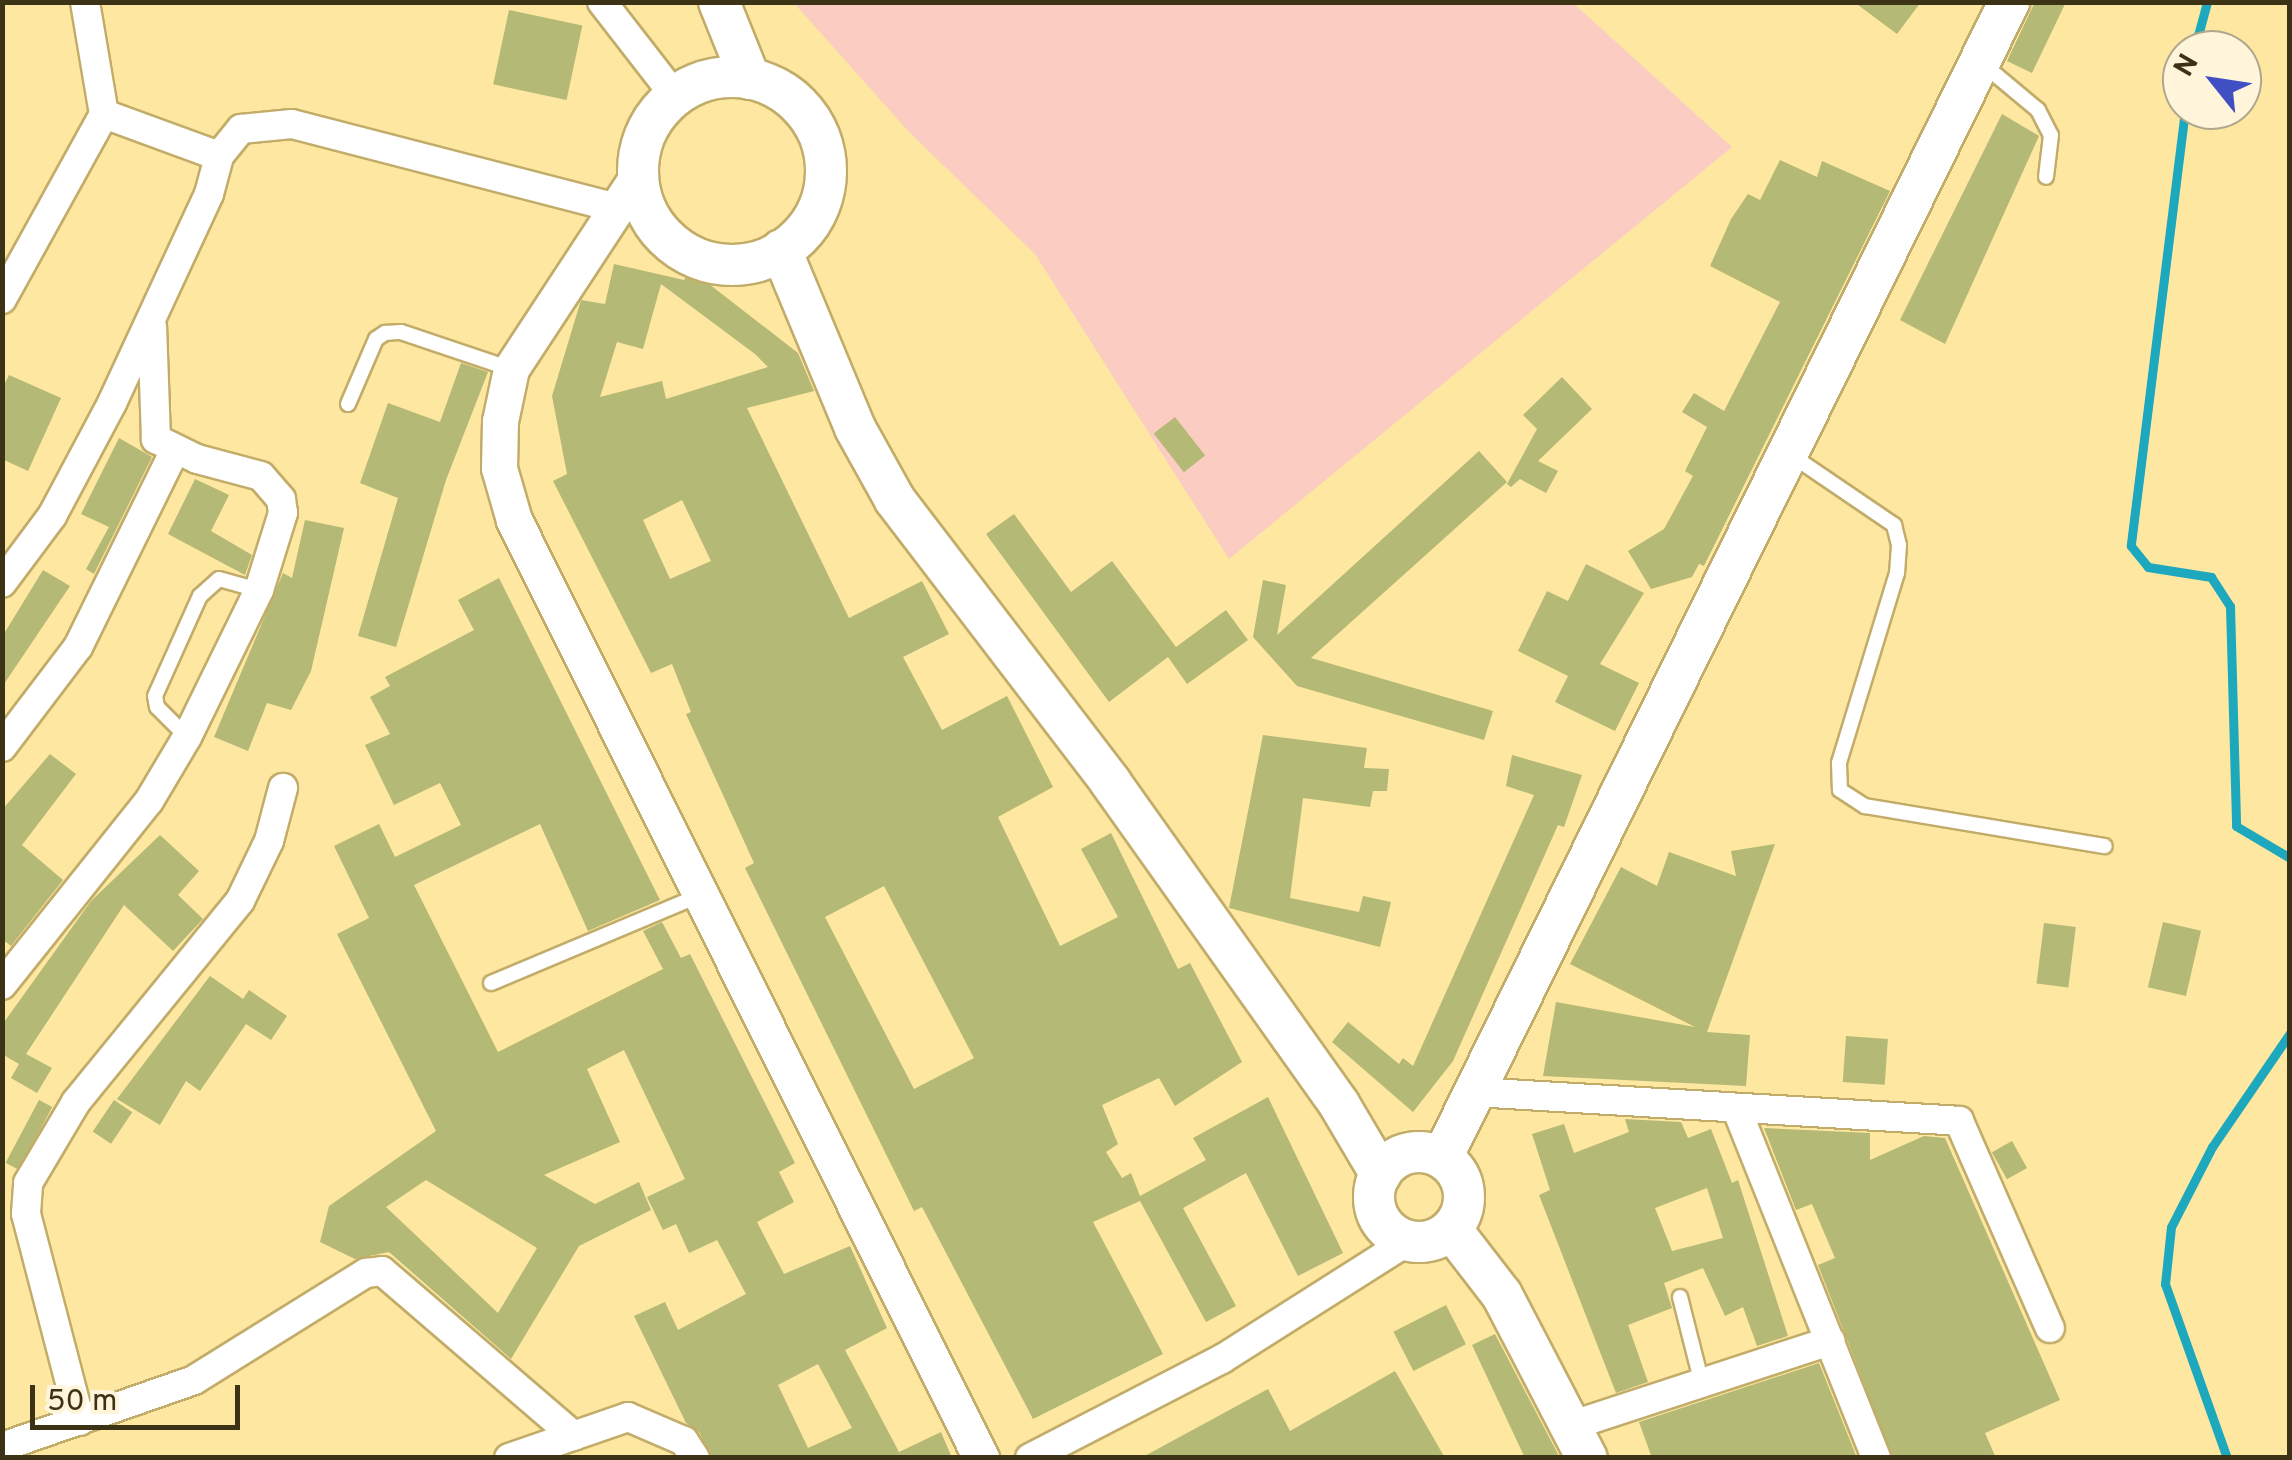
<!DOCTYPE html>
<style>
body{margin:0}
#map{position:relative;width:2292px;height:1460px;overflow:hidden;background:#fde7a1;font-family:Overpass,sans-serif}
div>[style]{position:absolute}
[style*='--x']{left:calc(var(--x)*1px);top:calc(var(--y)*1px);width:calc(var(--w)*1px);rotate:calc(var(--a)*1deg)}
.green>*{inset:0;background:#faccc2}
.stream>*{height:9px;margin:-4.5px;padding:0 4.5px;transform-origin:4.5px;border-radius:4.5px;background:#1ea8be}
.building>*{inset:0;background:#b4b975;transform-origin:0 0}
.roads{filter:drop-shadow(2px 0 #c2ac69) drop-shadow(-2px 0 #c2ac69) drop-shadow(0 2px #c2ac69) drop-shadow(0 -2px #c2ac69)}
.service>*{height:14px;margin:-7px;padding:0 7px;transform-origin:7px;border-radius:7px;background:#fff}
.minor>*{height:28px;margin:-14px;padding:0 14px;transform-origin:14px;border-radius:14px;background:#fff}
.tertiary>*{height:35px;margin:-17.5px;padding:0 17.5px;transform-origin:17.5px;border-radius:17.5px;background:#fff}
.secondary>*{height:40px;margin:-20px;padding:0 20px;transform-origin:20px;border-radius:20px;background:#fff}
.secondary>.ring{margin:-20px;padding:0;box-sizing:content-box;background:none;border:40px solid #fff;border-radius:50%}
span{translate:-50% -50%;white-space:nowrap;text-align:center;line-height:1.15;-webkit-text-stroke:9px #fef5da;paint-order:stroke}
.frame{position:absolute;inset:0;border:5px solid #3c3317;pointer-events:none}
.north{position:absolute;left:2162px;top:30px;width:100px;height:100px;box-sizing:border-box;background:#fef5da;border:2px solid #b0a78c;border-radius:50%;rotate:300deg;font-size:28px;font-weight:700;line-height:40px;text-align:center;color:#3c3317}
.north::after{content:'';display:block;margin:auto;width:35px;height:45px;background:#404fc3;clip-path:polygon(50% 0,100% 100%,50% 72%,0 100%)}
.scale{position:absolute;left:30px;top:1385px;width:210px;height:45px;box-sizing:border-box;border:5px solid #3c3317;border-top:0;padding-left:12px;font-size:30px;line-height:35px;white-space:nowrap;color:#3c3317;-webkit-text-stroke:8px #fef5da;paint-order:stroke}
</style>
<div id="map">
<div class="green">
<i style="clip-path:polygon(794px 3px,1573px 3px,1732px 147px,1229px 559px,1035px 254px,909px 132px)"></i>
</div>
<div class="stream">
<i style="--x:2194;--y:50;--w:50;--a:-74.8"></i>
<i style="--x:2185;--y:110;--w:439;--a:97.1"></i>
<i style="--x:2131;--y:546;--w:27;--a:51"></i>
<i style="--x:2148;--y:567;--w:64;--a:9"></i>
<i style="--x:2211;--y:577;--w:35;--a:57"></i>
<i style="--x:2230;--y:606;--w:220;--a:88.4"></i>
<i style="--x:2236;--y:826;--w:63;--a:30.7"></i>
<i style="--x:2227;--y:1458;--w:185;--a:-109.6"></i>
<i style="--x:2165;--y:1284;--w:57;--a:-84"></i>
<i style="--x:2171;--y:1227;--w:90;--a:-62.9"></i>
<i style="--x:2212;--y:1147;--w:138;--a:-55.6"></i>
</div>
<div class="building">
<i style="clip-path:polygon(1854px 2px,1921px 2px,1897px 34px)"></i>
<i style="clip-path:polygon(2035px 2px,2066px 2px,2032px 73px,2007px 61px)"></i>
<i style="left:509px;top:10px;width:75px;height:76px;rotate:12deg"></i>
<i style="clip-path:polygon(2002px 114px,2039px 136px,1945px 344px,1900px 320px)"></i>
<i style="clip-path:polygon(1780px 160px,1817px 177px,1822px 161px,1890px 191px,1704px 566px,1699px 564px,1692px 577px,1651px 589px,1628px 551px,1664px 529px,1693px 476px,1685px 471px,1707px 427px,1682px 412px,1694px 393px,1724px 411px,1780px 302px,1710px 266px,1731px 219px,1748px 194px,1760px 200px)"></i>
<i style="clip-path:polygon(evenodd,614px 264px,684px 280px,691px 270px,798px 353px,814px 391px,747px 408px,849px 618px,922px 581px,949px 634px,903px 657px,942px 730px,1007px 696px,1053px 787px,998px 817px,1060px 946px,1118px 917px,1081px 849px,1111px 833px,1178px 969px,1190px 963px,1242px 1062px,1175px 1106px,1159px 1078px,1102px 1105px,1118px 1144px,1106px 1152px,1122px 1178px,1131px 1173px,1140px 1196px,1206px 1160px,1193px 1138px,1268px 1097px,1343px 1253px,1298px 1276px,1246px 1173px,1183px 1208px,1236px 1306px,1206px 1322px,1140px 1201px,1093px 1222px,1163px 1354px,1033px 1419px,922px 1207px,914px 1211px,745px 868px,754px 863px,686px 714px,691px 712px,672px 664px,651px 673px,553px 481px,567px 474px,552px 396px,581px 300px,605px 304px,614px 264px,661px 284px,755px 354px,768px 367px,666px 399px,662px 381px,600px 397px,617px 342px,643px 349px,661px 284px,614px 264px,682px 500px,711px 561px,670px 579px,643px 520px,682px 500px,614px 264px,884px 886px,974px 1058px,914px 1089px,825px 917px,884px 886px)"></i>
<i style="clip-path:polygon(461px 363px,488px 372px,446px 480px,396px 647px,358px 636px,398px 498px,360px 483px,388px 403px,440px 422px)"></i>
<i style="clip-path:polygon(9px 375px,61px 398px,28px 471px,2px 459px,2px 389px)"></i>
<i style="clip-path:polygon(1562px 377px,1592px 409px,1538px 461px,1558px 471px,1546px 493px,1520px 479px,1511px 487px,1507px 484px,1537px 429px,1523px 415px)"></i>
<i style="left:1175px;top:417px;width:49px;height:27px;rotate:52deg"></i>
<i style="clip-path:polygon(119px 438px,152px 457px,94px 574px,86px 569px,109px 527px,81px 514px)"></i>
<i style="clip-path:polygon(1479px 451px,1507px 482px,1311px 658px,1493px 711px,1484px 740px,1297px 686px,1253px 637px,1263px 580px,1286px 585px,1277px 635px)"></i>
<i style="clip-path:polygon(195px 479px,229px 495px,211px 531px,252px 555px,245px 575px,168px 534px)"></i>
<i style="clip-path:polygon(1014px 514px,1071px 592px,1112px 561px,1176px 647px,1226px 610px,1248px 640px,1187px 684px,1168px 657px,1109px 702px,986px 534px)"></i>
<i style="clip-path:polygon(305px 520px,344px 528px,311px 671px,291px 710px,267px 703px,248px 751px,214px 737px,283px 573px,292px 578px)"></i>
<i style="clip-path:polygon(1586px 564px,1644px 593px,1600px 664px,1639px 683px,1615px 731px,1555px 702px,1568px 676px,1518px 651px,1547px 591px,1568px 601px)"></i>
<i style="clip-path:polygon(43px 570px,70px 586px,2px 687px,2px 637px)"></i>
<i style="clip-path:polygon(evenodd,499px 578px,660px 900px,588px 931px,540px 824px,414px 885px,498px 1052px,663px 969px,643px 931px,662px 922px,681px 958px,690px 954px,795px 1163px,779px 1172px,794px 1202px,757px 1222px,784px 1274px,850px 1246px,887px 1328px,845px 1350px,899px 1452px,941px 1432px,952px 1458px,712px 1458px,699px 1432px,686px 1423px,634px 1316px,665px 1302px,678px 1330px,746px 1294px,717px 1240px,689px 1253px,676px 1224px,663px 1230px,647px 1197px,685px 1179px,624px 1050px,587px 1069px,620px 1142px,544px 1175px,595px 1204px,639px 1182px,651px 1210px,579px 1246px,511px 1359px,389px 1252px,355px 1259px,320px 1242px,329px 1206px,436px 1131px,337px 934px,369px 918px,334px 846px,379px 824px,395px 857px,461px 825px,440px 783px,394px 805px,365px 745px,390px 734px,370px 697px,390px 686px,385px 677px,474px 630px,458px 600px,499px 578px,426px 1180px,537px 1248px,498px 1313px,386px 1207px,426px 1180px,499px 578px,818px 1364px,852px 1428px,808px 1448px,778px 1385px,818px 1364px)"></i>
<i style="clip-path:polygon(1263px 735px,1367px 748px,1364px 768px,1389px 769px,1387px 791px,1373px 791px,1370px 807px,1303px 798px,1290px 898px,1359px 912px,1363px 896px,1391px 902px,1380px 947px,1229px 908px)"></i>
<i style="clip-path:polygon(50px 754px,76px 774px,22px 845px,63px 880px,11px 946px,2px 939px,2px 810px)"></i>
<i style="clip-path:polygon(1512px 755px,1582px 775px,1564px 827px,1558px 825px,1453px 1061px,1413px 1112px,1332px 1042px,1348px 1022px,1399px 1064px,1403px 1058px,1413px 1066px,1534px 795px,1506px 786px)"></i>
<i style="clip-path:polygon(160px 835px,199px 871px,178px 895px,203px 919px,173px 951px,124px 905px,26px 1054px,52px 1068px,37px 1093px,11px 1078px,19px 1064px,2px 1054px,2px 1025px,91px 901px)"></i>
<i style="clip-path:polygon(1775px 844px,1707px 1032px,1750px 1035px,1746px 1086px,1543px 1076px,1556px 1002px,1695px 1027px,1570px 964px,1621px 867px,1657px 886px,1669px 852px,1736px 876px,1731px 851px)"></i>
<i style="left:2163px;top:922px;width:39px;height:67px;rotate:13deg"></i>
<i style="left:2044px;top:923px;width:32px;height:61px;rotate:7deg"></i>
<i style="clip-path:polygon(210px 976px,243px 999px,249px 990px,287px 1016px,271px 1040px,246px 1024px,200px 1091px,186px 1081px,160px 1125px,117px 1099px)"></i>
<i style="left:1846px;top:1036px;width:42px;height:46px;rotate:4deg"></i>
<i style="left:39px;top:1100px;width:15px;height:71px;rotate:28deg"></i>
<i style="left:114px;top:1100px;width:22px;height:38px;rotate:34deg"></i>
<i style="clip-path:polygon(evenodd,1625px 1119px,1681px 1122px,1688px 1138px,1711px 1129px,1732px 1183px,1738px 1180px,1788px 1336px,1757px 1346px,1743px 1307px,1725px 1316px,1703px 1268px,1664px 1283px,1672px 1308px,1628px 1325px,1648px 1382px,1616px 1393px,1539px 1195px,1550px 1190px,1532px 1134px,1564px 1124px,1574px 1153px,1629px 1132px,1625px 1119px,1707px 1188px,1723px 1238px,1672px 1251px,1655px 1208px,1707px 1188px)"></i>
<i style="clip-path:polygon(1764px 1128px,1870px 1133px,1870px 1160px,1924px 1136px,1945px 1138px,2060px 1400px,1985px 1433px,1996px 1458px,1893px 1458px,1818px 1265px,1835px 1258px,1812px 1204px,1796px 1210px)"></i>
<i style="left:2012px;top:1141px;width:31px;height:23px;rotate:61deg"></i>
<i style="left:1446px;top:1305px;width:44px;height:59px;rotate:63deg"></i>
<i style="clip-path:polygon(1495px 1334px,1560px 1458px,1525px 1458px,1472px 1345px)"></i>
<i style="clip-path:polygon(1819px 1363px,1857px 1458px,1652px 1458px,1639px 1422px)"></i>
<i style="clip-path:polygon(1395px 1371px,1445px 1458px,1141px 1458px,1268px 1389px,1290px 1431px)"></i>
</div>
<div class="roads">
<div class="service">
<i style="--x:1984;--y:65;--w:70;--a:39.8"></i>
<i style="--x:2038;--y:110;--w:28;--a:63"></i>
<i style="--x:2051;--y:135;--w:42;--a:96.8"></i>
<i style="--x:348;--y:404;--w:71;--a:-66.7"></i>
<i style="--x:376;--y:339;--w:11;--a:-34"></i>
<i style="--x:385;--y:333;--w:16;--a:-4"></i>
<i style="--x:401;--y:332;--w:116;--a:18.6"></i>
<i style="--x:1791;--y:455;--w:125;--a:34.2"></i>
<i style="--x:1894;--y:525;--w:21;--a:76"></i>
<i style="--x:1899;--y:545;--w:28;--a:94"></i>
<i style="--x:1897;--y:573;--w:199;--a:107"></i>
<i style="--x:1839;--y:763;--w:27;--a:88"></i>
<i style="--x:1840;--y:790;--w:30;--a:33"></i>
<i style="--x:1865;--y:806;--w:243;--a:9.5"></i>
<i style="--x:187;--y:737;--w:42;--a:-135"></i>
<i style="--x:157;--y:707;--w:11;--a:-100"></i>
<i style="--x:155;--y:696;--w:110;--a:-65.8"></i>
<i style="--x:200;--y:596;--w:25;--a:-42"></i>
<i style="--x:219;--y:579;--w:41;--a:15.4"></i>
<i style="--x:491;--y:983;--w:225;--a:-22.8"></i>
<i style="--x:1680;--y:1297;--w:90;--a:75.8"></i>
</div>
<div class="minor">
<i style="--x:85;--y:2;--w:114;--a:80.4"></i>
<i style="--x:104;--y:114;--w:122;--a:20.1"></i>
<i style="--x:602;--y:2;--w:119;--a:52.2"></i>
<i style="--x:2;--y:299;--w:211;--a:-61.1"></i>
<i style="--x:2;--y:583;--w:84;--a:-53.3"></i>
<i style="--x:52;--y:516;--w:128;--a:-62"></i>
<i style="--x:112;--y:403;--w:230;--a:-65.1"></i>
<i style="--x:209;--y:194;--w:39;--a:-75"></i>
<i style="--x:219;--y:156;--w:35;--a:-51"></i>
<i style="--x:241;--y:129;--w:51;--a:-5.6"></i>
<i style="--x:292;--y:124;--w:335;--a:14.5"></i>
<i style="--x:2;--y:747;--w:126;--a:-52.8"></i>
<i style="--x:78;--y:647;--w:220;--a:-63.8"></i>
<i style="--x:2;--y:985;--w:236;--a:-51.4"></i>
<i style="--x:149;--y:801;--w:74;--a:-59.3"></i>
<i style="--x:187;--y:737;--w:164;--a:-63.9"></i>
<i style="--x:259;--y:590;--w:81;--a:-72.7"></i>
<i style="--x:283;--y:513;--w:14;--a:-98"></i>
<i style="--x:281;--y:499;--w:30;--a:-131"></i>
<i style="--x:261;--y:476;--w:66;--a:-165.1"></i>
<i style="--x:197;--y:459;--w:46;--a:-154"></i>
<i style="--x:156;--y:439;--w:112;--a:-92"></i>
<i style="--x:1474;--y:1092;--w:486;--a:3.4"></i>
<i style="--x:1959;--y:1121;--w:226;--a:66.3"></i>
<i style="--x:1737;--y:1110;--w:375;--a:68.2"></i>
<i style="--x:80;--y:1421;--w:214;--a:-104.6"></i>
<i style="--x:26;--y:1214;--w:31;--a:-86"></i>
<i style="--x:28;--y:1183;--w:94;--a:-59.3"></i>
<i style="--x:76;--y:1102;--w:259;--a:-50.8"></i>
<i style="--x:240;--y:901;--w:67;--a:-64.2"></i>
<i style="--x:269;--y:841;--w:55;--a:-75.2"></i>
<i style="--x:1570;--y:1426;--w:274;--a:-18.1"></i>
<i style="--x:2;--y:1447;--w:203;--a:-19.2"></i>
<i style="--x:194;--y:1380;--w:203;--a:-31.9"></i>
<i style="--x:366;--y:1273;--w:16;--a:-7"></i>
<i style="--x:382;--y:1271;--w:253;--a:40.7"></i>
<i style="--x:509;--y:1458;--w:126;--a:-19"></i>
<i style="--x:628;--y:1417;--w:61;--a:23.2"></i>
<i style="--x:684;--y:1441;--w:20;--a:57"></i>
<i style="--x:1030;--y:1458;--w:216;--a:-27.3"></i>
<i style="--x:1222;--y:1359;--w:220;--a:-32.4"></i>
</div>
<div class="tertiary">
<i style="--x:639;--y:174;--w:233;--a:123.3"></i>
<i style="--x:511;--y:369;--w:53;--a:101.9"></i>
<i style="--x:500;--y:421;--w:47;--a:91.2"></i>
<i style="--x:499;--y:468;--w:54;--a:73.9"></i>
<i style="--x:514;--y:520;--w:1048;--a:63.53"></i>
</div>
<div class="secondary">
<i style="--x:719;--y:2;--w:83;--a:68.1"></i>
<i class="ring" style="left:638px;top:77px;width:148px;height:148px"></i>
<i style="--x:781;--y:250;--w:193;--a:67.4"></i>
<i style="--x:855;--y:428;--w:82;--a:60.9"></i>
<i style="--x:895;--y:500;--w:356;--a:52.6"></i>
<i style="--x:1111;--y:783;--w:394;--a:54.6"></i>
<i style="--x:1339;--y:1104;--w:82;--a:59.4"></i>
<i class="ring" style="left:1374px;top:1152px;width:50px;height:50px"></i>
<i style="--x:1442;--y:1158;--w:1288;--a:-63.87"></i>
<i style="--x:1451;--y:1229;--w:83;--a:52.3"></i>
<i style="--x:1502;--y:1295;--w:184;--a:62.5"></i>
</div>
</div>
<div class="frame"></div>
<div class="north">N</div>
<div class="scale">50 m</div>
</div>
